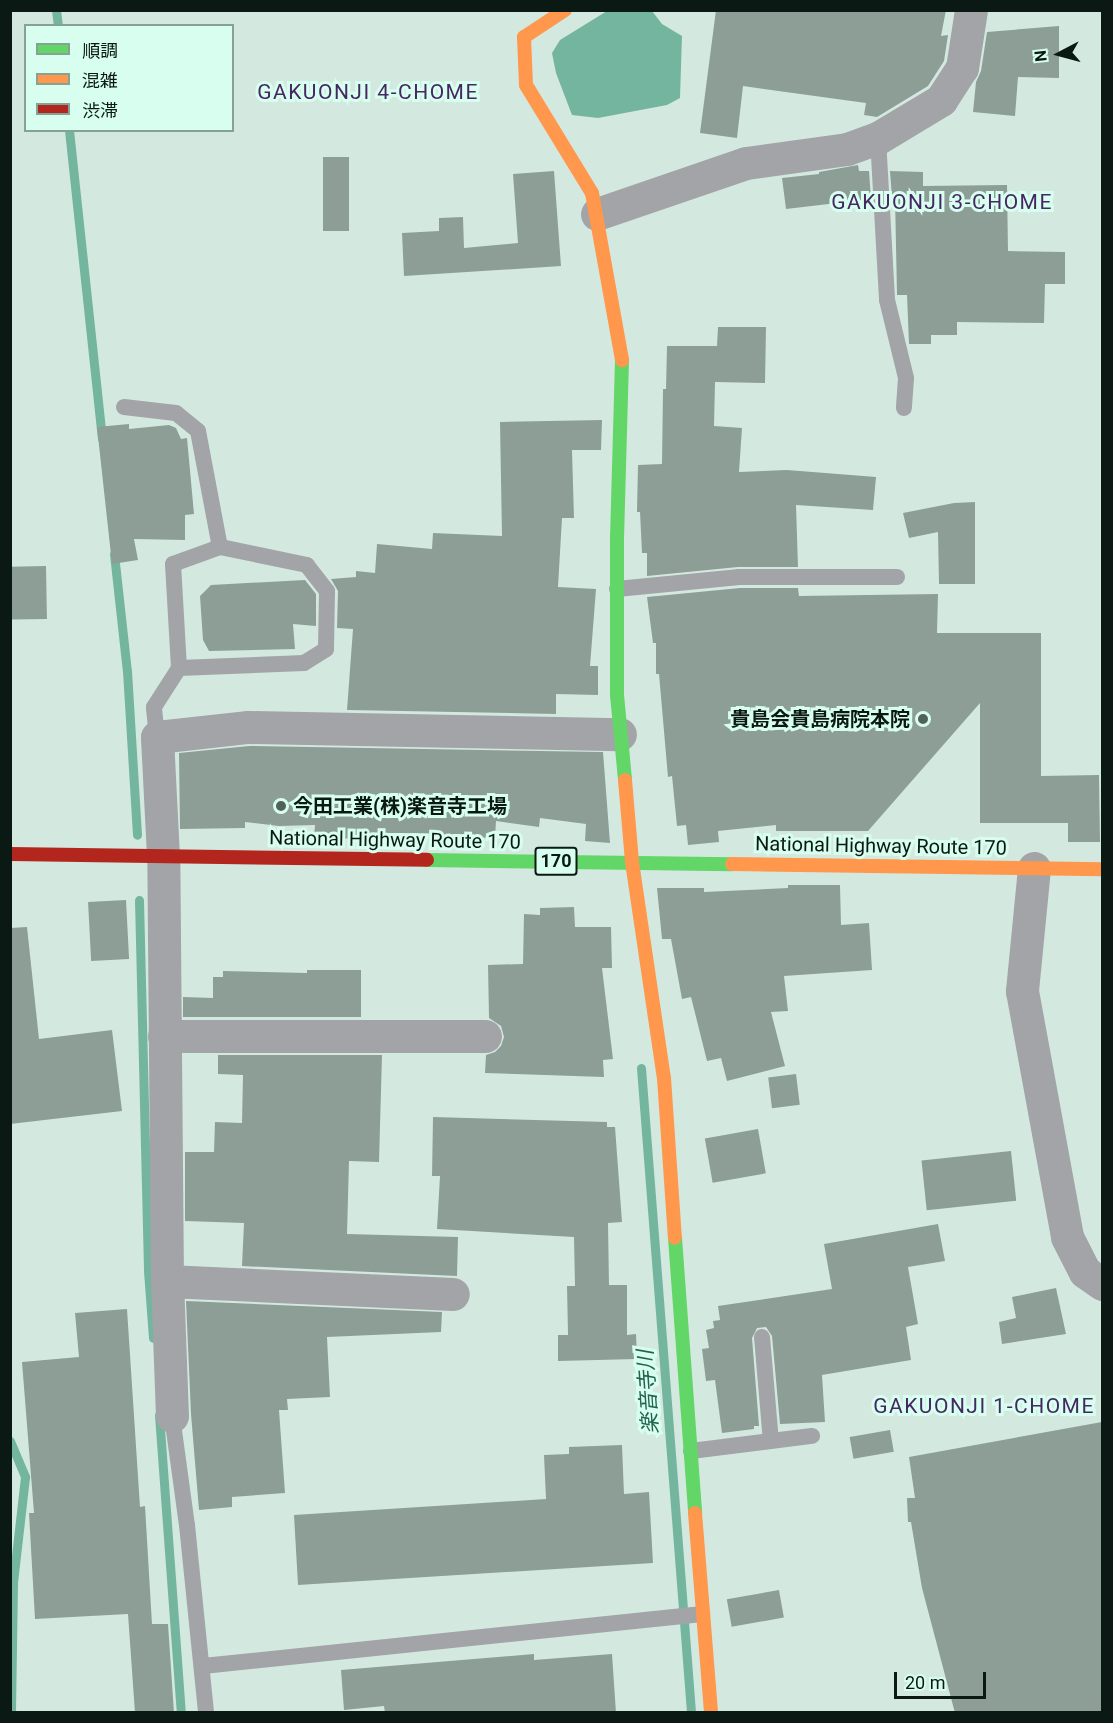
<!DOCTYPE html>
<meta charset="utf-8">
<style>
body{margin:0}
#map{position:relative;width:1113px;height:1723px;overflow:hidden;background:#d3e9e0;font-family:Roboto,"Noto Sans JP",sans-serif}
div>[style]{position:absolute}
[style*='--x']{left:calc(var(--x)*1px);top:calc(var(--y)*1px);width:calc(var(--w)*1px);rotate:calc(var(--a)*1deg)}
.water>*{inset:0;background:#74b5a0}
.stream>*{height:9px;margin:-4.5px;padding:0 4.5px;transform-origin:4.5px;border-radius:4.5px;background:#74b5a0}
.building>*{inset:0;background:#8d9e97;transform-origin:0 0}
.lane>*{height:16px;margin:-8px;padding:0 8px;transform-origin:8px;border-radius:8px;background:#a3a4a7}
.street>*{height:33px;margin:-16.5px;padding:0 16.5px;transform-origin:16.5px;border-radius:16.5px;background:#a3a4a7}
.fast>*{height:14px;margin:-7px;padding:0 7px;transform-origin:7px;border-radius:7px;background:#63d668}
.slow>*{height:14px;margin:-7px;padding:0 7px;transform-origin:7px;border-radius:7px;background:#ff974d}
.jam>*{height:14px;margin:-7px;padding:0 7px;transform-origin:7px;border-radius:7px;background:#b3261e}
.dots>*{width:16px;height:16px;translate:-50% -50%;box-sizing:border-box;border:3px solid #d8feef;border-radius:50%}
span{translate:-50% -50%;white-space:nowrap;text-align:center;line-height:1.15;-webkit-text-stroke:6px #d8feef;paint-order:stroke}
.shield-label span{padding:2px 4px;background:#d8feef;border:2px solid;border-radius:4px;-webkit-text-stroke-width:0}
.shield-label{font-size:18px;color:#0b1914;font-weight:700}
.poi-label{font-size:20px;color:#0b1914;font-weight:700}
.right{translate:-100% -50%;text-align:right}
.left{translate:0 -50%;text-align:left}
.street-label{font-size:20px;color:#0b1914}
.neighbourhood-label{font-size:21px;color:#452862;letter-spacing:1.5px}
.water-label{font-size:21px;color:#236350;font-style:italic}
.frame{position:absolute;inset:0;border:12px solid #0b1914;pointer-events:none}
.legend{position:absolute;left:24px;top:24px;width:210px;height:108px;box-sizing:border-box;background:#d8feef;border:2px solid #86a297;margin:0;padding:8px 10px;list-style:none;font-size:18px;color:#0b1914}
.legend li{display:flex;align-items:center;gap:12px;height:30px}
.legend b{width:30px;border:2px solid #86a297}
.north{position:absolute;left:1029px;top:24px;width:60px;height:60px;-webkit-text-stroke:4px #d8feef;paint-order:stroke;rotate:264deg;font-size:16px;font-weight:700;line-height:24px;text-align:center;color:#0b1914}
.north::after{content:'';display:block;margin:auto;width:21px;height:27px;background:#0b1914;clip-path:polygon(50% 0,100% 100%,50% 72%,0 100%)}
.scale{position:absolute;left:894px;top:1672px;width:92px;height:27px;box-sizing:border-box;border:3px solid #0b1914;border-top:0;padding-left:8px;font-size:18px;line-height:21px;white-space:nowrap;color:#0b1914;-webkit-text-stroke:4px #d8feef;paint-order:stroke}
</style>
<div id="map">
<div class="water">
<i style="clip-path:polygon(607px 11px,652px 11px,662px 24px,682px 36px,680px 98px,667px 105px,598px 118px,572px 115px,556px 73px,552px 53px,560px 40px)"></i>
</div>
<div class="stream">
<i style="--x:56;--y:10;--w:16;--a:83"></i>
<i style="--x:69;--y:130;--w:310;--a:83.9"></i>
<i style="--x:114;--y:554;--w:118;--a:83.7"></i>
<i style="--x:127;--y:671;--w:164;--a:86.5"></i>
<i style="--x:139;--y:900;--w:371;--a:88.6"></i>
<i style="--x:148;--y:1271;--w:67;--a:85.7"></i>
<i style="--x:641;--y:1068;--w:646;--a:85.56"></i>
<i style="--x:159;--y:1415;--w:298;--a:85.8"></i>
<i style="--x:10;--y:1441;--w:39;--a:67"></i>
<i style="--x:25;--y:1477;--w:107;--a:96.5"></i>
<i style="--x:13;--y:1583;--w:129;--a:90.9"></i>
</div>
<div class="building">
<i style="clip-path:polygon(716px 10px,946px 10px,941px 36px,948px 35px,944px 61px,928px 86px,877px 117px,864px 115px,866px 103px,743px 86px,737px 138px,700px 133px)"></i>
<i style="clip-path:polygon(1059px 26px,1059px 78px,1018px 77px,1015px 116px,973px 112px,976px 82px,981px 71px,987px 32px)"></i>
<i style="left:323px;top:157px;width:26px;height:74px"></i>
<i style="clip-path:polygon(858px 165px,859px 171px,869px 171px,871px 199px,786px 209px,782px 178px,819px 174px,819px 172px)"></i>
<i style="clip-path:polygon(554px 171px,561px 266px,404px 276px,402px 233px,439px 231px,439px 218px,463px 217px,464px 248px,518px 243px,513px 174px)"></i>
<i style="clip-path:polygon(890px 171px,923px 172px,923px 186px,1007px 185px,1008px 251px,1065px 252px,1065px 284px,1045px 284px,1044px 323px,957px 322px,957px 335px,931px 335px,931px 344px,909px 344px,907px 295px,897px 295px,895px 196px,892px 197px)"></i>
<i style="clip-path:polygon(718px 327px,766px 327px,765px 383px,715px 382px,714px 426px,742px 428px,739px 472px,787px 470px,876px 477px,873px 510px,796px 505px,798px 567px,738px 567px,647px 576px,647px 553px,642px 553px,640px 512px,637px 512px,638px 465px,662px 464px,663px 389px,666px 389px,667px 346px,717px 346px)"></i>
<i style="clip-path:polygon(602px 420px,601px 450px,572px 450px,574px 518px,562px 518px,558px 587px,596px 589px,590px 666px,598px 666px,598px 695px,556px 694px,556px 714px,347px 710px,353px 629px,337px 628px,338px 591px,331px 579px,356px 577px,356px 571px,375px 573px,377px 544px,432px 549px,433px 533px,502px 536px,500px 422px)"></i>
<i style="clip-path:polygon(129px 424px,129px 429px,169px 425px,176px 428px,181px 439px,187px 438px,194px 514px,185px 515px,185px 540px,134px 539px,138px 560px,112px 564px,97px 427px)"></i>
<i style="clip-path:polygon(975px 502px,975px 584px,939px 584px,938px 532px,909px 538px,903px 513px,954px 503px)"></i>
<i style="left:46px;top:566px;width:53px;height:36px;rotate:89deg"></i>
<i style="clip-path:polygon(305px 580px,316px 594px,316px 626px,293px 624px,295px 649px,209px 651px,203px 640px,200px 596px,211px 585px)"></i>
<i style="clip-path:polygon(740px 588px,798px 588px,799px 596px,938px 594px,937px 633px,1041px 633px,1041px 776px,1099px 775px,1100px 842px,1068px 842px,1068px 823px,980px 823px,980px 703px,868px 831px,776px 831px,776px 825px,718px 831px,719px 842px,688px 845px,686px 825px,677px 826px,672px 776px,668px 777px,659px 674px,656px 674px,656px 643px,653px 643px,647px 597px)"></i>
<i style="clip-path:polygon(249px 746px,603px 752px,610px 843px,585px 841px,586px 824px,540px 818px,539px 827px,496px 821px,495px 838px,380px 834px,380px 839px,314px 838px,315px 825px,279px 826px,245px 822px,245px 828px,180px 829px,179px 753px)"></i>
<i style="clip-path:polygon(788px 885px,840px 885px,841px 925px,869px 923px,872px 970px,784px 976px,788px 1011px,771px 1012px,785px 1066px,727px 1081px,721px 1058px,707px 1061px,691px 997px,682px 999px,671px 939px,662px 939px,657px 888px,704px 888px,704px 892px,788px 888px)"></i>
<i style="left:126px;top:900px;width:59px;height:38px;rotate:87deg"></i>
<i style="clip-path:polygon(574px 907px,575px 927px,611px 927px,612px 968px,602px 968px,613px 1059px,603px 1060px,604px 1077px,485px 1073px,486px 1055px,495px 1052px,501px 1046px,504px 1037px,501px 1026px,489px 1018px,488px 965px,523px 964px,524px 914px,540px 915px,540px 908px)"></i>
<i style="clip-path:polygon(27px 927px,39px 1039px,112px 1030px,122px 1111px,10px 1124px,10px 928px)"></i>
<i style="clip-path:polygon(307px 970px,361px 970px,361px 1017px,183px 1017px,183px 997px,213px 998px,213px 977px,223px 977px,223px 971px,307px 973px)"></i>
<i style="clip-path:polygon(218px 1055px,382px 1055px,379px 1162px,349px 1161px,347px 1234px,458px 1237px,457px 1276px,242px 1266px,244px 1223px,185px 1221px,185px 1152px,214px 1152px,215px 1122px,242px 1123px,243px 1075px,218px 1074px)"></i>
<i style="left:796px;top:1074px;width:31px;height:28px;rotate:83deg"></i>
<i style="clip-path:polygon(433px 1117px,607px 1122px,607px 1127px,615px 1127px,622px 1222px,608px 1223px,609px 1285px,627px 1285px,627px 1335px,636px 1334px,637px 1359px,558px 1361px,558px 1335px,568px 1335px,567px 1286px,575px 1286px,574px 1237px,437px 1229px,440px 1176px,432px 1176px)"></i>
<i style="left:758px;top:1129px;width:45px;height:54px;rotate:80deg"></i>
<i style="left:1011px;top:1151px;width:50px;height:90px;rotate:84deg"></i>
<i style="clip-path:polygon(938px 1224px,945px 1261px,908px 1267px,918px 1324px,906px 1327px,911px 1360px,822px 1375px,825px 1422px,780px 1424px,772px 1336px,766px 1327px,757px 1328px,752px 1338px,759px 1426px,754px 1426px,754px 1429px,722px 1433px,715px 1380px,706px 1381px,702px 1349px,709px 1348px,706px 1330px,714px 1328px,713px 1321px,720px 1320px,718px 1306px,832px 1289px,824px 1244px)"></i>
<i style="clip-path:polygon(1056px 1288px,1066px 1334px,1002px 1344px,999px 1322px,1016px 1318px,1012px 1297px)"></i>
<i style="clip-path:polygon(186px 1301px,442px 1312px,441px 1332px,327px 1337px,330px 1397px,287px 1399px,288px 1410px,279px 1410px,285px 1493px,232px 1497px,232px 1507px,199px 1510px,191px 1414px)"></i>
<i style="clip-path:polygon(127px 1309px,140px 1507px,145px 1506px,152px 1624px,168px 1624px,174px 1713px,135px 1713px,128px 1614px,35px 1619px,29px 1513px,34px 1513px,22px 1362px,79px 1357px,75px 1313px)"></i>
<i style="clip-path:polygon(1102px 1422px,1102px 1713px,955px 1713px,922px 1588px,911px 1522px,908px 1522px,907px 1498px,915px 1498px,909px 1457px)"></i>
<i style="left:890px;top:1430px;width:22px;height:41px;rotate:80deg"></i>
<i style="clip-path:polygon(622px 1445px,624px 1494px,649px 1492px,653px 1563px,298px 1585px,294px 1515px,546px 1499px,544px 1455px,569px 1454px,569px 1447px)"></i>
<i style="left:779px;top:1590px;width:28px;height:53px;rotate:80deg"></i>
<i style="clip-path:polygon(534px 1654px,534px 1660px,612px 1654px,616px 1713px,385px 1713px,384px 1706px,344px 1710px,341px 1670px)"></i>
</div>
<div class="lane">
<i style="--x:878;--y:138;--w:162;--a:86.8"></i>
<i style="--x:887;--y:300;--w:80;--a:76.3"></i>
<i style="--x:906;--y:378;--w:30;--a:94"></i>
<i style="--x:124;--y:407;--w:52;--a:6.6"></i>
<i style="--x:176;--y:413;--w:28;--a:39"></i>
<i style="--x:198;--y:431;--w:118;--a:79.3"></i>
<i style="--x:617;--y:589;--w:123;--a:-5.6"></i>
<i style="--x:739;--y:577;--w:158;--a:0"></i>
<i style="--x:157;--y:737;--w:30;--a:-96"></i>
<i style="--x:154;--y:707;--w:46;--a:-57.3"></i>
<i style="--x:179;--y:668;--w:125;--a:-2.3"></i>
<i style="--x:304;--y:663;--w:26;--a:-32"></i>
<i style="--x:326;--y:649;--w:58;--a:-89"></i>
<i style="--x:327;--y:591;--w:33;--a:-128"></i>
<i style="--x:307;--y:565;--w:89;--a:-168.3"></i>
<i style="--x:220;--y:547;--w:50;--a:160.1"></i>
<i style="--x:173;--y:564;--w:104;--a:86.7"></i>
<i style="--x:762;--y:1337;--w:104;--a:85.1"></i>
<i style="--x:172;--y:1416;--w:110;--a:82.2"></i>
<i style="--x:187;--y:1525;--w:188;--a:84.2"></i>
<i style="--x:691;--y:1451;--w:122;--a:-7.1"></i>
<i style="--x:203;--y:1666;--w:502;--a:-5.95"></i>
</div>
<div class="street">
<i style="--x:597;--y:214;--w:157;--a:-18.9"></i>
<i style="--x:746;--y:163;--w:102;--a:-7.9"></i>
<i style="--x:847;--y:149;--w:33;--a:-20"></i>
<i style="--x:878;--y:138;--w:74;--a:-31.1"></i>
<i style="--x:941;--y:100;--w:38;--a:-57"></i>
<i style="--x:962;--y:68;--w:59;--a:-81.2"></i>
<i style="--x:1034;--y:868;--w:124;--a:95.6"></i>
<i style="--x:1022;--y:991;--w:250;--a:79.6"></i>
<i style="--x:1067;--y:1237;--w:39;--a:63"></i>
<i style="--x:1085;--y:1272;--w:21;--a:35"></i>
<i style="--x:164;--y:1036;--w:321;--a:0"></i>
<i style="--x:167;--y:1281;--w:286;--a:2.6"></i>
<i style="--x:172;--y:1416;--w:135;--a:-92.1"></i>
<i style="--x:167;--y:1281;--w:425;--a:-90.5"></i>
<i style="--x:163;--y:856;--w:119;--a:-92.9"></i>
<i style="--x:157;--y:737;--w:92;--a:-6.3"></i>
<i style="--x:248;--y:727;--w:372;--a:1.1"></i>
</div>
<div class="fast">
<i style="--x:622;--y:360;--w:177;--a:91.6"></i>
<i style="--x:617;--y:537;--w:158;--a:90"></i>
<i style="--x:617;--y:695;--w:85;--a:84.6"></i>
<i style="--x:427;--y:860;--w:305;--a:0.8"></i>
<i style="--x:675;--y:1238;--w:276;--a:85.8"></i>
</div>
<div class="slow">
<i style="--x:565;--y:10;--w:49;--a:146.6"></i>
<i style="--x:524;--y:37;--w:48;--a:87.6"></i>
<i style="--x:526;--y:85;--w:127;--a:58.6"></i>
<i style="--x:592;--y:193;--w:170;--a:79.8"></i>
<i style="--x:625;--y:780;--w:82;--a:85.1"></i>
<i style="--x:632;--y:862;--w:218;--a:81.6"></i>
<i style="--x:664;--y:1078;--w:160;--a:86.1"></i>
<i style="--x:732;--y:864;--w:370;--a:0.8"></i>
<i style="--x:695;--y:1513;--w:200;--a:85.4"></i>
</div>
<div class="jam">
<i style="--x:10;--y:854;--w:417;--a:0.8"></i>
</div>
<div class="dots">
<i style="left:923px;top:719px;background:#51625b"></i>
<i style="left:281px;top:806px;background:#51625b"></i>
</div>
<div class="shield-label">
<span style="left:556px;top:861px">170</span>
</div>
<div class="poi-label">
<span class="right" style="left:910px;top:719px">貴島会貴島病院本院</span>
<span class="left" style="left:293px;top:806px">今田工業(株)楽音寺工場</span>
</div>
<div class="street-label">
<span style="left:395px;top:840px;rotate:1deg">National Highway Route 170</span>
<span style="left:881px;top:846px;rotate:1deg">National Highway Route 170</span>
</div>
<div class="neighbourhood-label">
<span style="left:368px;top:92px">GAKUONJI 4-CHOME</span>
<span style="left:942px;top:202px">GAKUONJI 3-CHOME</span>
<span style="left:984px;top:1406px">GAKUONJI 1-CHOME</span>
</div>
<div class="water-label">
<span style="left:648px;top:1392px;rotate:-94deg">楽音寺川</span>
</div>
<div class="frame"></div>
<ul class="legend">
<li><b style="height:8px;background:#63d668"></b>順調</li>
<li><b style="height:8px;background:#ff974d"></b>混雑</li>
<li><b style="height:8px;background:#b3261e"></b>渋滞</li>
</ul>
<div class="north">N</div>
<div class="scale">20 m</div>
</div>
